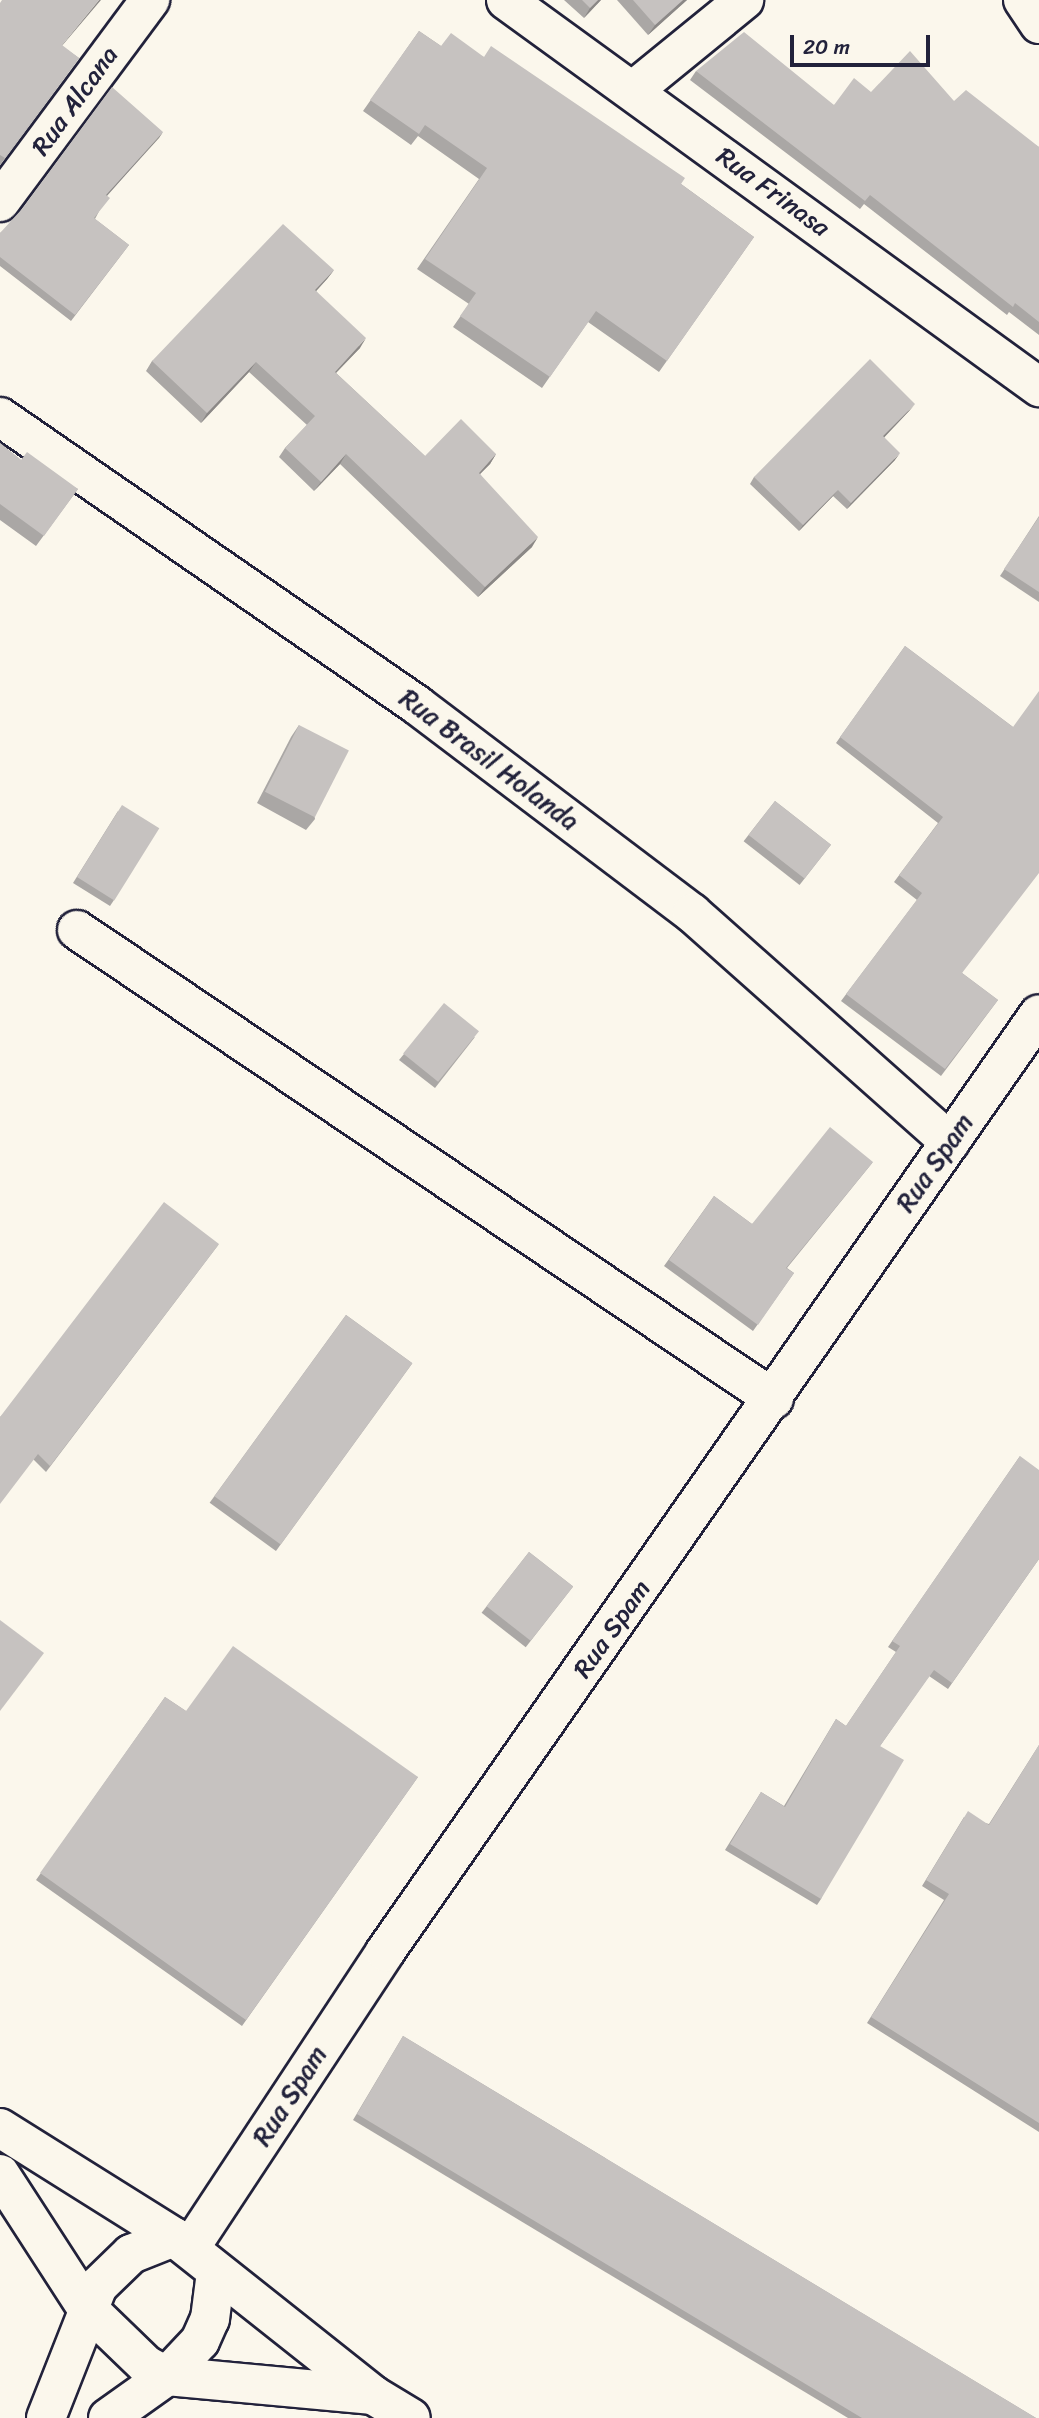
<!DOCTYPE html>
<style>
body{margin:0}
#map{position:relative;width:1039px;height:2418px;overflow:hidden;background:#fbf7ec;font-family:Sriracha,sans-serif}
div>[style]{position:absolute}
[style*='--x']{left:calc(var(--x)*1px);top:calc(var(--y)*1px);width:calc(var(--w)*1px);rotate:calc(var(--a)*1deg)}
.roads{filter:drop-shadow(2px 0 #22223b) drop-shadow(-2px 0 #22223b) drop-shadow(0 2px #22223b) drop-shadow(0 -2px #22223b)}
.minor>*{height:38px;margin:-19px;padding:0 19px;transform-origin:19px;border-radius:19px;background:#fbf7ec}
.secondary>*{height:38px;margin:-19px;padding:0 19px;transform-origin:19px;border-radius:19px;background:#fbf7ec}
.wall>*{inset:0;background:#aaa7a5;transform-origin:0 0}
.shaded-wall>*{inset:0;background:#8b8886}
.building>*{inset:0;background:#c6c2c0;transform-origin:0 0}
span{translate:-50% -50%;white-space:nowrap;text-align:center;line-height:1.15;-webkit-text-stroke:6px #fbf7ec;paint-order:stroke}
.street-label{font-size:26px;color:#22223b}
.scale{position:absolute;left:790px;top:35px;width:140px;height:32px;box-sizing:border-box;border:4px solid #22223b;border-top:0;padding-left:9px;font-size:21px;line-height:24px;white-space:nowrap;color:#22223b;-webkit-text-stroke:5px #fbf7ec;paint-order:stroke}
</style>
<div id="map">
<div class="roads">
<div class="minor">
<i style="--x:506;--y:0;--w:659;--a:35.98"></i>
<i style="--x:1023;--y:0;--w:29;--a:56"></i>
<i style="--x:635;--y:89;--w:141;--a:-39.2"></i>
<i style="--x:0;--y:202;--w:252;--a:-53.4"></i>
<i style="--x:0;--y:417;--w:507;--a:34.63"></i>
<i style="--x:417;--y:705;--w:345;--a:37.1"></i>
<i style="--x:692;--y:913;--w:345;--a:41.6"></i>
<i style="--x:77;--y:930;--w:840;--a:33.94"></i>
<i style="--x:190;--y:2248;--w:354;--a:-56.6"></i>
<i style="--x:385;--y:1952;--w:1143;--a:-55.11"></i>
</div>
<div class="secondary">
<i style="--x:0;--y:2128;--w:205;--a:32.1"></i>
<i style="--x:174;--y:2237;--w:254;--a:38.4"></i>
<i style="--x:373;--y:2395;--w:44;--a:31.2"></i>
<i style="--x:0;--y:2174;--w:158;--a:57.1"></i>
<i style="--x:86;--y:2307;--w:83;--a:44"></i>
<i style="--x:146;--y:2365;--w:24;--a:28"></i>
<i style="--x:167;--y:2376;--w:207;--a:5.3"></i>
<i style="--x:46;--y:2418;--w:142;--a:-68.5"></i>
<i style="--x:98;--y:2286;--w:46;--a:-44.1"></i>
<i style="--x:131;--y:2254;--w:46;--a:-21.6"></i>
<i style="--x:108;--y:2418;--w:72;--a:-35.4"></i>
<i style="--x:167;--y:2376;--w:48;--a:-46.7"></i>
<i style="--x:200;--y:2341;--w:24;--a:-66"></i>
<i style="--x:210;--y:2319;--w:47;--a:-82.7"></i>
</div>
</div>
<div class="wall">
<i style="clip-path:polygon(564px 0,601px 0,584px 18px)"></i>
<i style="clip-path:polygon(617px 0,687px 0,648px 35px)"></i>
<i style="clip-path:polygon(0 3px,79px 58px,0 165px)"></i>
<i style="clip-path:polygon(419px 31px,441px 46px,484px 57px,681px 184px,754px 237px,659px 372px,588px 322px,542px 388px,453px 327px,469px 304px,417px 269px,479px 179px,418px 136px,411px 145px,363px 111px)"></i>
<i style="clip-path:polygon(696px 71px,834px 105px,871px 92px,954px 101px,1039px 147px,1039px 335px,1009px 312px,1007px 315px,864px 204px,860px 209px,690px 80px)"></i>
<i style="clip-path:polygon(163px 132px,107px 196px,95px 219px,129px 245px,71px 321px,0 266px,0 233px)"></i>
<i style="clip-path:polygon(334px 270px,327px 279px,316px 291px,360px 348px,336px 373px,425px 456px,496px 454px,490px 464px,480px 474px,532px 547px,478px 597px,340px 464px,314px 491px,279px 457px,285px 448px,307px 425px,249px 372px,201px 423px,146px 371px,152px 361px)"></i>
<i style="clip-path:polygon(910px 410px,884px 437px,895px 460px,847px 509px,833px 496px,799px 531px,750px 484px,754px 477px)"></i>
<i style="clip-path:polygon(0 443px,21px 460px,78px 489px,36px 546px,0 520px)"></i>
<i style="clip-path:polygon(1039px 516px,1039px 602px,1000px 576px)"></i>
<i style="clip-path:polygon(905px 646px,1013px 727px,962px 973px,998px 1000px,941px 1076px,841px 1001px,917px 900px,894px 882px,938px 823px,836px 743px)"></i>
<i style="clip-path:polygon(299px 725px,315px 819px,306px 830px,257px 803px,291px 737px)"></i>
<i style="left:775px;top:801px;width:71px;height:51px;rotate:38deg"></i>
<i style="clip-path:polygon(118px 811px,114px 900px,110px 906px,73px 883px)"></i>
<i style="clip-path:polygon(475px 1037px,435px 1088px,399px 1060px,404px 1054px)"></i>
<i style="clip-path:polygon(873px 1162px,787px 1268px,794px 1273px,753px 1331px,664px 1266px,714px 1196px,752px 1224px)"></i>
<i style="clip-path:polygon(219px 1244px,46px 1472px,34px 1460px,0 1417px)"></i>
<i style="left:346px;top:1315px;width:82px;height:232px;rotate:36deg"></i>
<i style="clip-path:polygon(1020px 1456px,1039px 1559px,948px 1689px,929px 1676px,880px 1746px,821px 1899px,817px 1905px,725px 1850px,761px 1792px,784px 1806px,836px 1719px,846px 1726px,896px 1652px,888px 1647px)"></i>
<i style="left:529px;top:1552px;width:56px;height:77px;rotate:38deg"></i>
<i style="clip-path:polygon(165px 1697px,186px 1711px,418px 1777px,242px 2026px,36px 1880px)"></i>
<i style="clip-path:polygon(1039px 1745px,1039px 2132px,867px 2023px,944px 1900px,922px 1886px,964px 1817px,989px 1824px)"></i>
<i style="clip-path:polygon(403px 2036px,1036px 2418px,848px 2418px,353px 2120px)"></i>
</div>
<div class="shaded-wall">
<i style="clip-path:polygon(99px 0,101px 0,55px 54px,62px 45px)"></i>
<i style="clip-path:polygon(598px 0,601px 0,584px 18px,590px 8px)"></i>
<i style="clip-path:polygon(683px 0,687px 0,648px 35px,655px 25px)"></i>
<i style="clip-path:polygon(163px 132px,159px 138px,102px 201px,106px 195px)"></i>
<i style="clip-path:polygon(334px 270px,327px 279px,308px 300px,315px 290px)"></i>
<i style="clip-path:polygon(366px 338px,360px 348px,328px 381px,335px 372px)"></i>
<i style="clip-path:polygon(256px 362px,249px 372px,201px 423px,207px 413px)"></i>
<i style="clip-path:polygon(915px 404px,910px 410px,879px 443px,883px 436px)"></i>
<i style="clip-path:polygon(900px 453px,895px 460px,847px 509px,851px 503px)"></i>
<i style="clip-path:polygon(346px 454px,340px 464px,314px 491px,321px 482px)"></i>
<i style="clip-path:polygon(496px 454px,490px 464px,472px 482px,479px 473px)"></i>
<i style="clip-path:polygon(838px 490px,833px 496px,799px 531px,803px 525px)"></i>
<i style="clip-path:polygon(538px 537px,532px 547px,478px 597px,485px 587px)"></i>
</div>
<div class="building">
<i style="clip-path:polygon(2px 0,99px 0,62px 45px,79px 58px,5px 158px,0 155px,0 3px)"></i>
<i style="clip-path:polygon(582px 0,598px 0,590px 8px)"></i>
<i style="clip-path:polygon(633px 0,683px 0,655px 25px)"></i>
<i style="clip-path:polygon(419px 31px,441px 46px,451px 33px,484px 57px,491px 46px,685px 178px,681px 184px,754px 237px,667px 361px,596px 311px,550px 377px,460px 316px,476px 293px,425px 259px,487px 168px,425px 125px,419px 134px,370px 100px)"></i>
<i style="clip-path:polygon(744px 32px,834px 105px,854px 78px,871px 92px,910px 51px,954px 101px,966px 90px,1039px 147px,1039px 322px,1015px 303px,1013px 307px,870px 195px,865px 201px,696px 71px)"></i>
<i style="clip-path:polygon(112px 87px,163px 132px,106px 195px,110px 198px,94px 218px,129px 245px,75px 315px,0 257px,0 233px,22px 209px)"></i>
<i style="clip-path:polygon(283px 224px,334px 270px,315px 290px,366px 338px,335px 372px,425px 456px,461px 419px,496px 454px,479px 473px,538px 537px,485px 587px,346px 454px,321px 482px,285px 448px,315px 416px,256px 362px,207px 413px,152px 361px)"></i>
<i style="clip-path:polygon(870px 359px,915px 404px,883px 436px,900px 453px,851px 503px,838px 490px,803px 525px,754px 477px)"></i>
<i style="clip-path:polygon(0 443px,21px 460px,27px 452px,78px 489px,44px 536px,0 504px)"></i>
<i style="clip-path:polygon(1039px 517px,1039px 592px,1004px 569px)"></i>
<i style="clip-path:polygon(905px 646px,1013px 727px,1039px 691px,1039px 873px,962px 973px,998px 1000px,945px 1069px,846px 994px,922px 893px,899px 875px,943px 817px,840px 737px)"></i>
<i style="left:299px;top:725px;width:56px;height:75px;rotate:27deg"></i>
<i style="left:775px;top:801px;width:71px;height:43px;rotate:38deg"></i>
<i style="left:122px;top:805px;width:44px;height:85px;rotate:32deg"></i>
<i style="left:444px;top:1003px;width:45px;height:65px;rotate:39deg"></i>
<i style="clip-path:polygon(830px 1127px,873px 1162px,786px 1268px,794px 1273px,758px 1325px,669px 1260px,714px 1196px,752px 1224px)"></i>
<i style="clip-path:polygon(164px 1202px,219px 1244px,50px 1466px,38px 1454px,0 1504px,0 1417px)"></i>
<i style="left:346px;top:1315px;width:82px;height:224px;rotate:36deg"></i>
<i style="clip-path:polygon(1020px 1456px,1039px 1470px,1039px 1559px,952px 1683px,934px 1670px,880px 1746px,904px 1760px,821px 1899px,730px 1844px,761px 1792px,785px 1807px,836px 1719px,846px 1726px,900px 1646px,892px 1641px)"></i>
<i style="left:529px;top:1552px;width:56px;height:69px;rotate:38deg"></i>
<i style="clip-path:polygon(0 1620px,44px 1653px,0 1711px)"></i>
<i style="clip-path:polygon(233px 1646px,418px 1777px,246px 2020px,40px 1873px,165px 1697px,186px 1711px)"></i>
<i style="clip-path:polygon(1039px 1745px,1039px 2123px,871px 2017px,949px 1894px,926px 1880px,968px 1811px,989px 1825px)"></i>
<i style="clip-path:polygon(403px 2036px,1036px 2418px,862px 2418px,357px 2114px)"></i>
</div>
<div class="street-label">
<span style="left:75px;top:101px;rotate:-54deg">Rua Alcana</span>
<span style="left:773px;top:192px;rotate:36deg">Rua Frinasa</span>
<span style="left:489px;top:760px;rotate:37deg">Rua Brasil Holanda</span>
<span style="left:935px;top:1163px;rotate:-55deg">Rua Spam</span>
<span style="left:612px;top:1629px;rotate:-55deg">Rua Spam</span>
<span style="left:290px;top:2096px;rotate:-57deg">Rua Spam</span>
</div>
<div class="scale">20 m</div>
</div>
